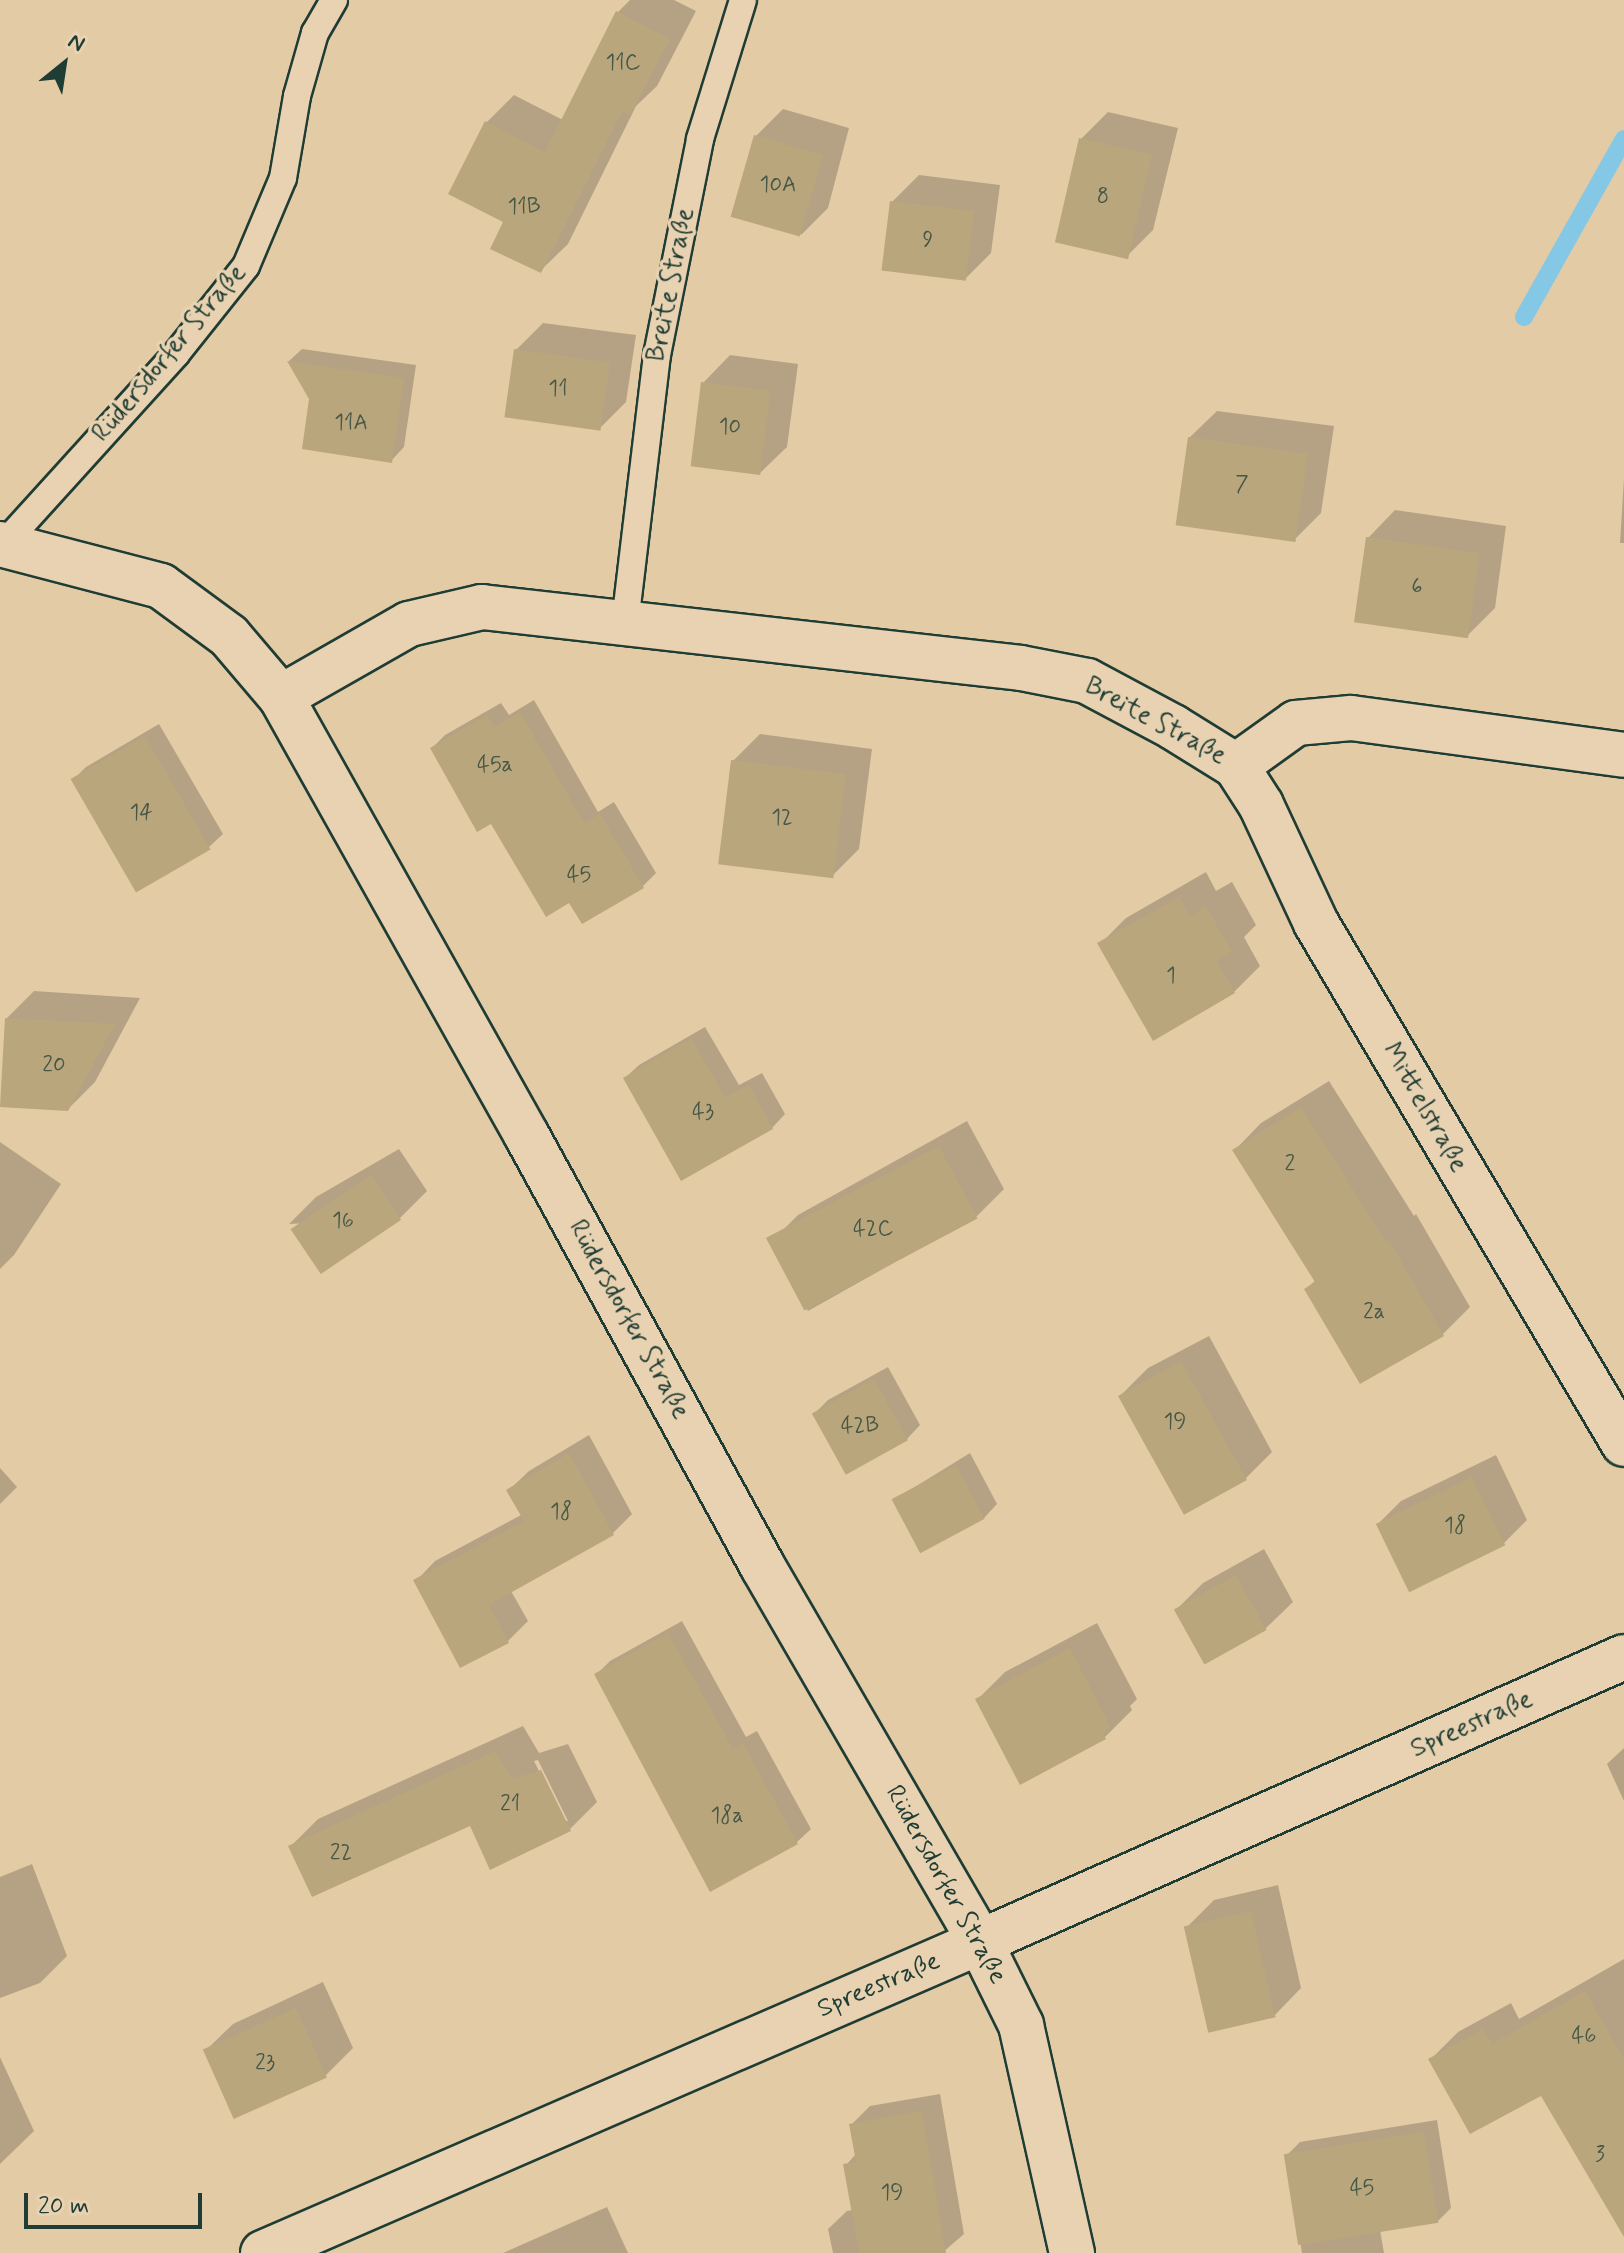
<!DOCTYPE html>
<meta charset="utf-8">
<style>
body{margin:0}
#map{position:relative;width:1624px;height:2253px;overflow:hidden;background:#e3cba5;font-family:Mynerve,sans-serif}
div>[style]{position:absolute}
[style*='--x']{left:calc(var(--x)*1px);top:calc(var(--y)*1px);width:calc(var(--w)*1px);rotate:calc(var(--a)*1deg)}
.shadow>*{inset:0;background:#0003}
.stream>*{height:18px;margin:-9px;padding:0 9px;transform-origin:9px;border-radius:9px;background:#85c8e6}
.building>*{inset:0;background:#b9a67c;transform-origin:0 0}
.roads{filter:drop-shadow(2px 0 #1f3d34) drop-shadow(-2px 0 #1f3d34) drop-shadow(0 2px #1f3d34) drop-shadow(0 -2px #1f3d34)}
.lane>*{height:26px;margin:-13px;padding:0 13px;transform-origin:13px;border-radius:13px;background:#e8d2b1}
.street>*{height:44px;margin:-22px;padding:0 22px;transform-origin:22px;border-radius:22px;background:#e8d2b1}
span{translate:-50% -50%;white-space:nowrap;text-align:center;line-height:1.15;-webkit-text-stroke:7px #e8d2b1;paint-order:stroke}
.number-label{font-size:22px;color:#465746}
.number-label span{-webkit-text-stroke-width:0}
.street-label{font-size:26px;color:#1f3d34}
.north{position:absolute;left:24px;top:24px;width:80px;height:80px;-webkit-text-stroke:6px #e8d2b1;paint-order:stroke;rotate:30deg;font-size:22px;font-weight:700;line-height:32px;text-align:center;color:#1f3d34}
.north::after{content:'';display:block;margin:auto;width:28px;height:36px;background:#1f3d34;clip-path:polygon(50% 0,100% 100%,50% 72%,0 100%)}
.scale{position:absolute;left:24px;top:2193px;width:178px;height:36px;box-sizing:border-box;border:4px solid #1f3d34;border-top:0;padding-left:10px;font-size:24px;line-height:28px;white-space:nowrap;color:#1f3d34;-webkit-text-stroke:6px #e8d2b1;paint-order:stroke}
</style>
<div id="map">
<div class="shadow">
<i style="clip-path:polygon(630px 0,674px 0,696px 11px,657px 86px,636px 106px,568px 244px,540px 271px,506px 221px,487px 122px,514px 95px,563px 120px,618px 12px)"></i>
<i style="clip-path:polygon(783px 109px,849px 128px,828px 208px,801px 235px,756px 136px)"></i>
<i style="clip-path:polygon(1108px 112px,1178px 128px,1153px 230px,1126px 257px,1081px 139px)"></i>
<i style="clip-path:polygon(919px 175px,1000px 185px,991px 253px,964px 280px,892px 202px)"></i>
<i style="clip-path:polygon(543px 323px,636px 335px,626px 402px,599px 429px,516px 350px)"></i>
<i style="clip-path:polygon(302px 349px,416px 365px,404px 447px,391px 461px,311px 398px,289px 361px)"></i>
<i style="clip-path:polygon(730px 355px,798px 364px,787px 447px,759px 474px,703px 383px)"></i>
<i style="clip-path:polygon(1217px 411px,1334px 426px,1321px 513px,1294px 540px,1189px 438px)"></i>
<i style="clip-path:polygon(1624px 478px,1624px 543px,1620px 543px)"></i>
<i style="clip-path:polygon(1395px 510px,1506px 526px,1495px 608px,1468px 635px,1368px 538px)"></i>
<i style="clip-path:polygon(534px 700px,598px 812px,614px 802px,656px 873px,643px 886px,570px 900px,492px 822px,432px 748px,445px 735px,501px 703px,509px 715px)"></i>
<i style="clip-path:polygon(159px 724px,223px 834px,209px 847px,73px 780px,86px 767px)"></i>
<i style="clip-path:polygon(760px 734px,872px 749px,859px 849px,832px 876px,733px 761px)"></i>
<i style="clip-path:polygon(1206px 872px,1216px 891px,1232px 882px,1256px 925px,1244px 937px,1260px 966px,1234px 992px,1100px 944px,1126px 918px)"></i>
<i style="clip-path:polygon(34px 991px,140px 998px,95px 1082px,68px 1109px,7px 1018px)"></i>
<i style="clip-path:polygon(705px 1027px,739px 1085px,762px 1073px,785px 1114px,772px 1128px,625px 1078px,639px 1065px)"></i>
<i style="clip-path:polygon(1329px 1081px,1414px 1216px,1416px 1214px,1470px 1307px,1443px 1334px,1360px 1382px,1306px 1289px,1316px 1280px,1234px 1151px,1261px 1123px)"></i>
<i style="clip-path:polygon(967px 1121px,1004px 1189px,977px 1216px,808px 1311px,771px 1242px,798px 1215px)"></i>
<i style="clip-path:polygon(0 1142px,61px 1184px,14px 1255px,0 1269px)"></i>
<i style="clip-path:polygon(399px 1149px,427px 1191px,400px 1218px,289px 1224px,316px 1197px)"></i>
<i style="clip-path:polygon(1209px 1336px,1272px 1452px,1245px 1479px,1121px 1395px,1148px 1368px)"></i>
<i style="clip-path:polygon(888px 1367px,920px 1425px,907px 1439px,814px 1414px,828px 1400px)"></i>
<i style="clip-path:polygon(589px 1435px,632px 1514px,613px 1533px,511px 1591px,528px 1621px,508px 1641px,416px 1581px,435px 1561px,523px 1514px,509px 1490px,529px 1471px)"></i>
<i style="clip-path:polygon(970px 1453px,997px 1504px,984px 1518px,896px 1504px,910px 1490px)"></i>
<i style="clip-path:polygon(1496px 1455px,1527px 1520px,1504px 1543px,1378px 1524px,1401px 1501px)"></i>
<i style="clip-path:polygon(0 1468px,17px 1487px,0 1504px)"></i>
<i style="clip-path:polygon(1264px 1549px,1293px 1602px,1265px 1629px,1176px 1610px,1203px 1583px)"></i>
<i style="clip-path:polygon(682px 1621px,746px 1737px,757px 1731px,811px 1829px,797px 1842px,711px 1889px,597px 1674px,610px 1661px)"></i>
<i style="clip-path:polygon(1097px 1623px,1137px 1699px,1130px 1706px,1132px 1710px,1105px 1737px,978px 1699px,1005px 1672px)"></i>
<i style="clip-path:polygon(evenodd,523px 1726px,539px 1753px,568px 1744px,597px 1802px,570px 1829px,471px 1824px,291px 1846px,318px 1819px,523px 1726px,538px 1760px,568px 1821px,564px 1821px,534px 1761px,538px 1760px)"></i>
<i style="clip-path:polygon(1624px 1748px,1624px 1801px,1607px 1764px)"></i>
<i style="clip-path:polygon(32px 1864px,67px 1956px,40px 1983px,0 1998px,0 1877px)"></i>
<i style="clip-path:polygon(1278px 1885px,1301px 1988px,1274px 2016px,1187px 1927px,1214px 1900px)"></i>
<i style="clip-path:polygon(1624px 1959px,1624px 2191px,1542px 2093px,1431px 2059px,1458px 2032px,1511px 2003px,1519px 2019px)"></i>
<i style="clip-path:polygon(323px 1982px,353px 2048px,325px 2076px,205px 2051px,233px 2024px)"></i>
<i style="clip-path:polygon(0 2057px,34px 2131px,0 2164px)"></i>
<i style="clip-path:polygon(940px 2094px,964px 2234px,942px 2253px,833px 2253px,828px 2229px,847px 2211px,854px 2210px,846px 2165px,856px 2154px,851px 2125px,870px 2106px)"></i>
<i style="clip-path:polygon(1437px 2120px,1451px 2208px,1438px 2221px,1380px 2230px,1384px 2253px,1302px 2253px,1286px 2156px,1300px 2142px)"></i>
<i style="clip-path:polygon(607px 2207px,628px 2253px,503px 2253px)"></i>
</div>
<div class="stream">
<i style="--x:1524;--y:317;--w:204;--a:-60.7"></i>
</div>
<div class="building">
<i style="clip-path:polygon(616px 11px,670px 39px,630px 115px,622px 111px,541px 273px,490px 249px,503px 222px,448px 194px,485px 121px,545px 152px)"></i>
<i style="left:754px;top:135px;width:72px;height:85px;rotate:16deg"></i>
<i style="left:1079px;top:138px;width:75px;height:107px;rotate:13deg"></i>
<i style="left:890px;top:201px;width:85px;height:70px;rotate:7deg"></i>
<i style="left:514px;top:349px;width:97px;height:69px;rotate:8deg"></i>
<i style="clip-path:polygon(287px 361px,404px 378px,392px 463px,302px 449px,309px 399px)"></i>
<i style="left:701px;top:382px;width:70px;height:85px;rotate:7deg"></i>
<i style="left:1188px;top:437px;width:121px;height:89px;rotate:8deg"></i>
<i style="left:1366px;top:537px;width:115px;height:86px;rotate:8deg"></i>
<i style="clip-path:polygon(520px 712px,584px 823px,600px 814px,644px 888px,582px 924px,569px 903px,546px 917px,491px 824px,477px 832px,430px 748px,487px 715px,495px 727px)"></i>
<i style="left:145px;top:736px;width:131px;height:86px;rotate:60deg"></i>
<i style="left:731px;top:760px;width:116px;height:105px;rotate:7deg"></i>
<i style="clip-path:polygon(1179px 897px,1190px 916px,1206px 906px,1232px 952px,1217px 961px,1235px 993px,1153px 1041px,1097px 943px)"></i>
<i style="clip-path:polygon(5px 1018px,115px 1024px,68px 1111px,0 1107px)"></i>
<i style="clip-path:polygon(691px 1038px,725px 1097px,749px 1085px,773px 1129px,681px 1181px,623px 1078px)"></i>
<i style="clip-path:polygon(1301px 1107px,1386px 1242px,1389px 1240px,1444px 1336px,1360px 1384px,1304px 1289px,1315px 1282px,1232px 1150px)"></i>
<i style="left:939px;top:1146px;width:82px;height:196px;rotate:62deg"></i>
<i style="left:371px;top:1175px;width:54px;height:97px;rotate:56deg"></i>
<i style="left:1181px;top:1361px;width:136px;height:72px;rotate:61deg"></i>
<i style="left:874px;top:1379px;width:70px;height:71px;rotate:61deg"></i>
<i style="clip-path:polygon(569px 1453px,614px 1535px,489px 1605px,509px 1643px,460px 1668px,413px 1580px,524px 1521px,506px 1490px)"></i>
<i style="left:956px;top:1465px;width:61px;height:73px;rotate:62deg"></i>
<i style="left:1472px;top:1477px;width:76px;height:107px;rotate:64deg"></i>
<i style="left:1236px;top:1575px;width:63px;height:71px;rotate:61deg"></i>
<i style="clip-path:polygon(668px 1633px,733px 1749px,743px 1743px,798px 1844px,710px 1892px,594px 1674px)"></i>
<i style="clip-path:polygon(1070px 1648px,1111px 1728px,1103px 1733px,1106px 1739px,1020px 1785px,975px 1699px)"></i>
<i style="clip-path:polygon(495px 1751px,512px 1779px,541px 1770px,571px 1831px,490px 1870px,470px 1826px,312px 1897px,288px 1846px)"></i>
<i style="left:1251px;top:1911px;width:109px;height:69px;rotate:77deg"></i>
<i style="clip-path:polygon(1585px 1991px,1624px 2059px,1624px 2237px,1541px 2096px,1470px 2134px,1428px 2059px,1483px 2029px,1492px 2044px)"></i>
<i style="left:296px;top:2008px;width:76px;height:102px;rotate:66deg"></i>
<i style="clip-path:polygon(922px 2111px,946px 2253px,859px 2253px,843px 2164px,856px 2162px,849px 2124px)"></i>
<i style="left:1424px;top:2132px;width:92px;height:142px;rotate:81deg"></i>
</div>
<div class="roads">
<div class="lane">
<i style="--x:3;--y:545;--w:258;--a:-47.8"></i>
<i style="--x:176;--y:354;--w:112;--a:-51.5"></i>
<i style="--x:246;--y:266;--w:95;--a:-67.2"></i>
<i style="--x:283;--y:178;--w:83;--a:-80.3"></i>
<i style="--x:297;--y:96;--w:66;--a:-74.1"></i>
<i style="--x:315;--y:33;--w:38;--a:-60"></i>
<i style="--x:625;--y:623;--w:270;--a:-83.2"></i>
<i style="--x:657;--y:355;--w:220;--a:-78.7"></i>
<i style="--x:700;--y:139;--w:145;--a:-72.8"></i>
</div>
<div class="street">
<i style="--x:0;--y:544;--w:166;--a:14.6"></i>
<i style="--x:161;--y:586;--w:84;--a:36.3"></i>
<i style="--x:229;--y:636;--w:80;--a:49.6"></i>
<i style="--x:281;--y:697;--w:503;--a:60.74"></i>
<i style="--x:527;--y:1136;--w:491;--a:61.3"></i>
<i style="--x:763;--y:1567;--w:433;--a:59.9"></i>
<i style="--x:980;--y:1942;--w:93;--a:63.7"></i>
<i style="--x:1021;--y:2025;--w:234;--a:77.4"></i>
<i style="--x:281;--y:697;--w:147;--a:-29.7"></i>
<i style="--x:409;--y:624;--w:75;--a:-13.1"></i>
<i style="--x:482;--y:607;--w:542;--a:6.46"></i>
<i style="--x:1021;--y:668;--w:67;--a:11.1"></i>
<i style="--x:1087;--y:681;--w:98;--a:28.1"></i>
<i style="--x:1173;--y:727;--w:74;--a:31.8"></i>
<i style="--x:1236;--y:766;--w:74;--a:-35.6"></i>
<i style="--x:1296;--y:723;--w:55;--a:-5.2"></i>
<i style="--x:1351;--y:718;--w:275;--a:7.7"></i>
<i style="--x:1236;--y:766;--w:46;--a:57.3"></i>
<i style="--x:1261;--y:805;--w:130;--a:65"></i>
<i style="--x:1316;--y:923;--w:605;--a:59.41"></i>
<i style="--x:263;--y:2253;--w:782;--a:-23.45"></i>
<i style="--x:980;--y:1942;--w:704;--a:-23.87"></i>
</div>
</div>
<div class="number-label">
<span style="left:623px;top:64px">11C</span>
<span style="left:778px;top:186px">10A</span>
<span style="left:1103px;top:198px">8</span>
<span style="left:524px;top:208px">11B</span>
<span style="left:928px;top:241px">9</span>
<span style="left:558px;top:390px">11</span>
<span style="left:351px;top:424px">11A</span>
<span style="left:730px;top:428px">10</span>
<span style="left:1242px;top:486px">7</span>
<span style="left:1417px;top:588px">6</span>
<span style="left:495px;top:766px">45a</span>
<span style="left:141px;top:814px">14</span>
<span style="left:782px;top:819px">12</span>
<span style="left:579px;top:876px">45</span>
<span style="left:1171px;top:977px">1</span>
<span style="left:54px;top:1066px">20</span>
<span style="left:703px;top:1113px">43</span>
<span style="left:1290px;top:1165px">2</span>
<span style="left:343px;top:1222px">16</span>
<span style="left:873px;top:1230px">42C</span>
<span style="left:1374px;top:1313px">2a</span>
<span style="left:1175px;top:1423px">19</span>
<span style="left:860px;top:1427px">42B</span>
<span style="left:561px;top:1513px">18</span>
<span style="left:1455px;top:1527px">18</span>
<span style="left:510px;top:1805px">21</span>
<span style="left:727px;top:1817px">18a</span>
<span style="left:341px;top:1854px">22</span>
<span style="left:1584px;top:2037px">46</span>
<span style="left:265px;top:2064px">23</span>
<span style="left:1600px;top:2156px">3</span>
<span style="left:1362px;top:2189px">45</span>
<span style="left:892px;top:2194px">19</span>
</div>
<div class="street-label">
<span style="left:672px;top:285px;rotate:-79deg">Breite Straße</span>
<span style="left:170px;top:354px;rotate:-50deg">Rüdersdorfer Straße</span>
<span style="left:1155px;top:722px;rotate:28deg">Breite Straße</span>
<span style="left:1424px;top:1108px;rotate:60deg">Mittelstraße</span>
<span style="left:628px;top:1320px;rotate:61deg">Rüdersdorfer Straße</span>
<span style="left:1472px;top:1725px;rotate:-24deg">Spreestraße</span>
<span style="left:945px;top:1885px;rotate:61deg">Rüdersdorfer Straße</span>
<span style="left:879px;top:1986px;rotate:-23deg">Spreestraße</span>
</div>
<div class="north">N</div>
<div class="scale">20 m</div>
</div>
